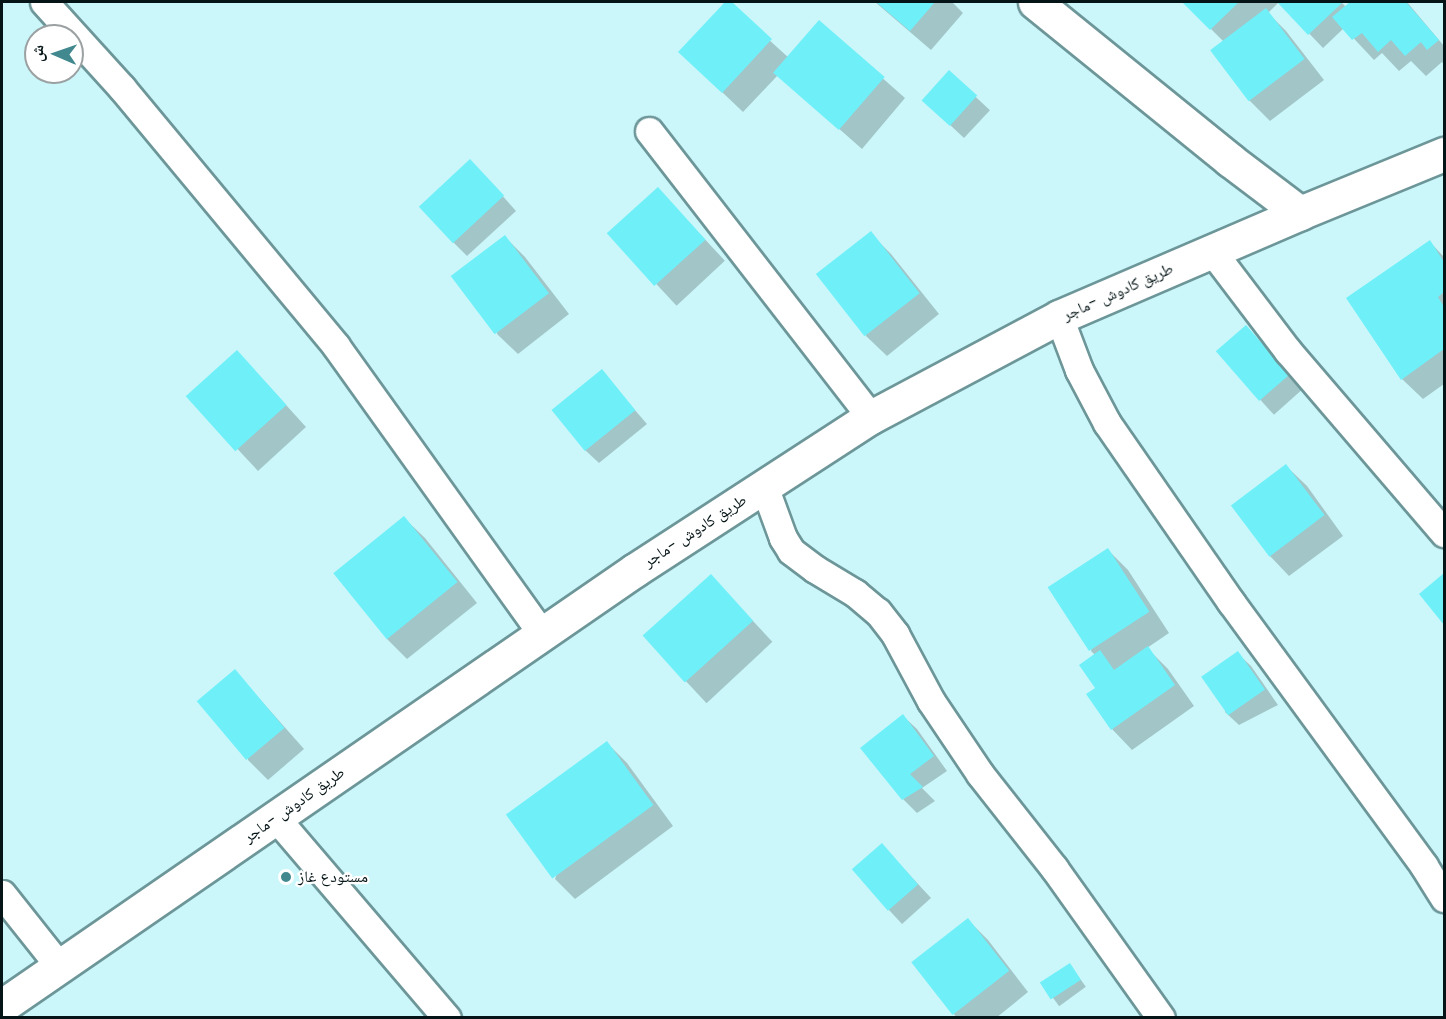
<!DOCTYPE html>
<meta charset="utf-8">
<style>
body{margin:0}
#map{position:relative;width:1446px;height:1019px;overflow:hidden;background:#cbf7fa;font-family:Poppins,"Noto Naskh Arabic",sans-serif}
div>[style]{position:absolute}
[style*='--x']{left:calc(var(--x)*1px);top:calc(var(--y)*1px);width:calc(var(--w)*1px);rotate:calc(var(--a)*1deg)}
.shadow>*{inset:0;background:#0003;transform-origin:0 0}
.building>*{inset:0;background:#6ff0f9;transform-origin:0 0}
.roads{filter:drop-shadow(2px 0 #6d9699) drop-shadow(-2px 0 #6d9699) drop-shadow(0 2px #6d9699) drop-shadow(0 -2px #6d9699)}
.minor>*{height:27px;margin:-13.5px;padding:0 13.5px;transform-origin:13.5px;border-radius:13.5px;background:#fff}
.tertiary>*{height:33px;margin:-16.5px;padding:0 16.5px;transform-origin:16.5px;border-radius:16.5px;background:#fff}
.trunk>*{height:33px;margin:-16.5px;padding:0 16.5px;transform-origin:16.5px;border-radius:16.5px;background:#fff}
.dots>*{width:16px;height:16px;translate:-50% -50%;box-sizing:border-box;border:3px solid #fff;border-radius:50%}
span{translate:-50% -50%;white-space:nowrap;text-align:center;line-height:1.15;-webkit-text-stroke:4.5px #fff;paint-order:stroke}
.street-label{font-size:16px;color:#051416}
.poi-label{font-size:16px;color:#051416}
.left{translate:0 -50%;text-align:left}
.frame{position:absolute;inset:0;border:3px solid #051416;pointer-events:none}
.north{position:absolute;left:24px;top:24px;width:60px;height:60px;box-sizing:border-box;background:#fff;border:2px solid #9ba1a2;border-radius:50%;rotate:272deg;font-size:16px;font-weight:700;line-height:24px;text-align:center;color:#051416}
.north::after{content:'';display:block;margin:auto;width:21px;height:27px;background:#41898e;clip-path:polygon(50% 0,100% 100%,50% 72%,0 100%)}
</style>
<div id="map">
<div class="shadow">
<i style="clip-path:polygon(727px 2px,789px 58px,819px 22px,905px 98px,862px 149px,778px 75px,743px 112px,680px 52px)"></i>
<i style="clip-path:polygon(875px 2px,952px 2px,963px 13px,931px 50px)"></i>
<i style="clip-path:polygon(1184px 2px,1341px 2px,1346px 7px,1350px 4px,1348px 2px,1407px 2px,1444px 46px,1444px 65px,1442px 62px,1426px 76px,1411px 61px,1399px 71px,1382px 53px,1374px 60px,1344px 28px,1323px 48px,1279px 2px,1268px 13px,1286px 31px,1324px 80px,1270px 121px,1249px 100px,1212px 51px,1224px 42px)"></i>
<i style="left:949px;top:72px;width:56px;height:38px;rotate:43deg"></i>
<i style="clip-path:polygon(484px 175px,516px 211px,467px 256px,453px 242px)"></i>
<i style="left:658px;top:189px;width:98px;height:66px;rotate:47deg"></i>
<i style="clip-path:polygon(870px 233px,891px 254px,939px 314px,887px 356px,866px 336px)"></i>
<i style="clip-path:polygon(505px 237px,525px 257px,569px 314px,518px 354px,497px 334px)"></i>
<i style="clip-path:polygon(1430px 242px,1444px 257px,1444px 384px,1423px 399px,1402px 379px)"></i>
<i style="left:1246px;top:327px;width:84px;height:38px;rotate:48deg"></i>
<i style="clip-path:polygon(601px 371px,647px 424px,599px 463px,585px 450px)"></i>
<i style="clip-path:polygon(257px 373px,306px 427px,258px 471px,188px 396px)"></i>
<i style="clip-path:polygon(1286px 466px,1307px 486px,1343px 536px,1289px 576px,1269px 555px)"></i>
<i style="clip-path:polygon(404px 518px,425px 538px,477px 603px,407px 659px,387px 639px)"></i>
<i style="clip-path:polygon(1108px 550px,1128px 570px,1169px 633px,1147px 648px,1168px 669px,1194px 706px,1132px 750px,1112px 729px,1097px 688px,1095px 655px,1091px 651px)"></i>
<i style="clip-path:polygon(1444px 575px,1444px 623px,1421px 594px)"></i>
<i style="left:711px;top:576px;width:90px;height:90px;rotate:47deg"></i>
<i style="clip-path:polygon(1237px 653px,1251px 666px,1278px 705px,1239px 725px,1225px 712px)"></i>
<i style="clip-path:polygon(235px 671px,304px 749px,268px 780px,248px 760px)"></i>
<i style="clip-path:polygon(903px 716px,917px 729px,947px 771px,922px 788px,935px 801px,917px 813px,903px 799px)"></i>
<i style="clip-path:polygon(607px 743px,627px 763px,673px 826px,575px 899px,555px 879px)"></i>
<i style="clip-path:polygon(882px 845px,931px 898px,902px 924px,889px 910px)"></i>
<i style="clip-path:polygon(968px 920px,988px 940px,1028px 992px,996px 1018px,957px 1018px,913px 963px)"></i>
<i style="left:1070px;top:965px;width:27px;height:33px;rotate:54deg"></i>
</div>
<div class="building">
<i style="clip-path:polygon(725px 2px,732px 2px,772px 39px,722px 93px,678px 52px)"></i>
<i style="clip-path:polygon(876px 2px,935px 2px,910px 31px)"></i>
<i style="clip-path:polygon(1182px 2px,1239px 2px,1210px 30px)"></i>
<i style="clip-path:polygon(1277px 2px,1343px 2px,1308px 35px)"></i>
<i style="clip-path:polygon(1350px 2px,1406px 2px,1439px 40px,1427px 50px,1421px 42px,1405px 56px,1391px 40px,1378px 52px,1362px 33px,1352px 40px,1332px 17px)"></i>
<i style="left:1266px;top:8px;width:64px;height:70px;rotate:53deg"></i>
<i style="left:819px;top:20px;width:87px;height:70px;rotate:41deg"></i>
<i style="left:949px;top:70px;width:38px;height:41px;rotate:42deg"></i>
<i style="left:470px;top:159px;width:50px;height:70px;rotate:47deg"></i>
<i style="left:658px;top:187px;width:71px;height:69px;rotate:48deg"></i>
<i style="left:871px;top:231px;width:79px;height:70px;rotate:52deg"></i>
<i style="left:505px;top:235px;width:73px;height:68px;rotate:53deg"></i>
<i style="clip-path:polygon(1430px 240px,1444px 262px,1444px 292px,1438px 297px,1444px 307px,1444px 349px,1401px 380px,1346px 298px)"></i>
<i style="left:1246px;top:325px;width:66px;height:40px;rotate:49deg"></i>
<i style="left:237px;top:350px;width:74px;height:69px;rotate:48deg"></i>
<i style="left:602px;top:369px;width:53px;height:65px;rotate:51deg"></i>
<i style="left:1286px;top:464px;width:64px;height:69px;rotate:53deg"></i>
<i style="left:404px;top:516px;width:85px;height:91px;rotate:51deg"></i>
<i style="left:1108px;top:548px;width:76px;height:72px;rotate:57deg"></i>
<i style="clip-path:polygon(1444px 573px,1444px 625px,1419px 594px)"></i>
<i style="left:711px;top:574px;width:63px;height:92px;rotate:48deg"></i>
<i style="clip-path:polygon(1148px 646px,1175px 685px,1111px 730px,1086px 694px,1095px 688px,1079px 665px,1100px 650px,1114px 670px)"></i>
<i style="left:1238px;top:651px;width:47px;height:45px;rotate:55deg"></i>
<i style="left:235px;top:669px;width:77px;height:50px;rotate:50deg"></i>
<i style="clip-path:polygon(903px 714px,934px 756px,910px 774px,923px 787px,902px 800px,860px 748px)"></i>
<i style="left:607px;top:741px;width:79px;height:125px;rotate:54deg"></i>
<i style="left:882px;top:843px;width:55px;height:40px;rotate:49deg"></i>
<i style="left:968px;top:918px;width:67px;height:72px;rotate:52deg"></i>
<i style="left:1070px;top:963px;width:20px;height:36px;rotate:57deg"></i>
</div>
<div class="roads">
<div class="minor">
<i style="--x:44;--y:2;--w:116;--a:47.8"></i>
<i style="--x:122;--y:88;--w:335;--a:50.3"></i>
<i style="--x:336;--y:346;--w:354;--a:54.4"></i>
<i style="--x:649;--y:131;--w:362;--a:52.2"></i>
<i style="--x:1212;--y:251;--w:126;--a:52.8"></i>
<i style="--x:1288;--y:351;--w:240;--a:49.4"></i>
<i style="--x:1059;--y:317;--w:57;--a:69.3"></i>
<i style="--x:1079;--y:370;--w:60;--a:62.2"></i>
<i style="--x:1107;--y:423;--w:218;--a:55.3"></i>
<i style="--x:1231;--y:602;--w:327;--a:53.8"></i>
<i style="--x:1424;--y:866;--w:38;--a:58"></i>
<i style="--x:764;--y:486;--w:55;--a:69.9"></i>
<i style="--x:783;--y:538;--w:15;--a:58"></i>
<i style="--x:791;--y:551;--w:30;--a:37"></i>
<i style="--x:815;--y:569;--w:47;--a:31"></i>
<i style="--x:855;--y:593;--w:30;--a:40"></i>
<i style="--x:878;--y:612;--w:28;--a:52"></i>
<i style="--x:895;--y:634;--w:76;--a:61.8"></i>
<i style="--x:931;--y:701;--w:88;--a:56.1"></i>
<i style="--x:980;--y:774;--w:120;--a:51.8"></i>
<i style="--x:1054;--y:868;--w:184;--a:54.5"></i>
<i style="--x:276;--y:818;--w:263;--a:49.5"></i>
<i style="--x:2;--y:894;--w:93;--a:51.5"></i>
</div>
<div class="tertiary">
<i style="--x:1035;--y:2;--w:251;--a:39"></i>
<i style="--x:1230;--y:160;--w:88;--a:37.1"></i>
</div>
<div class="trunk">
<i style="--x:2;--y:1006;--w:769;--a:-34.56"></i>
<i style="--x:635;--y:570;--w:281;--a:-33"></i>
<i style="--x:871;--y:417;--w:213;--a:-28"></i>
<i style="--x:1059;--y:317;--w:262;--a:-23.3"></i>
<i style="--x:1300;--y:213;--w:156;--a:-22.3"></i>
</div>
</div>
<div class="dots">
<i style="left:286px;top:877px;background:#41898e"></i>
</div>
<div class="street-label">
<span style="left:1118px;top:292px;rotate:-24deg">طريق كادوش -ماجر</span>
<span style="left:695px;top:531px;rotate:-33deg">طريق كادوش -ماجر</span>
<span style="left:294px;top:805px;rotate:-35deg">طريق كادوش -ماجر</span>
</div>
<div class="poi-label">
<span class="left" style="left:298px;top:877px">مستودع غاز</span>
</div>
<div class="frame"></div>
<div class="north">ش</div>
</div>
